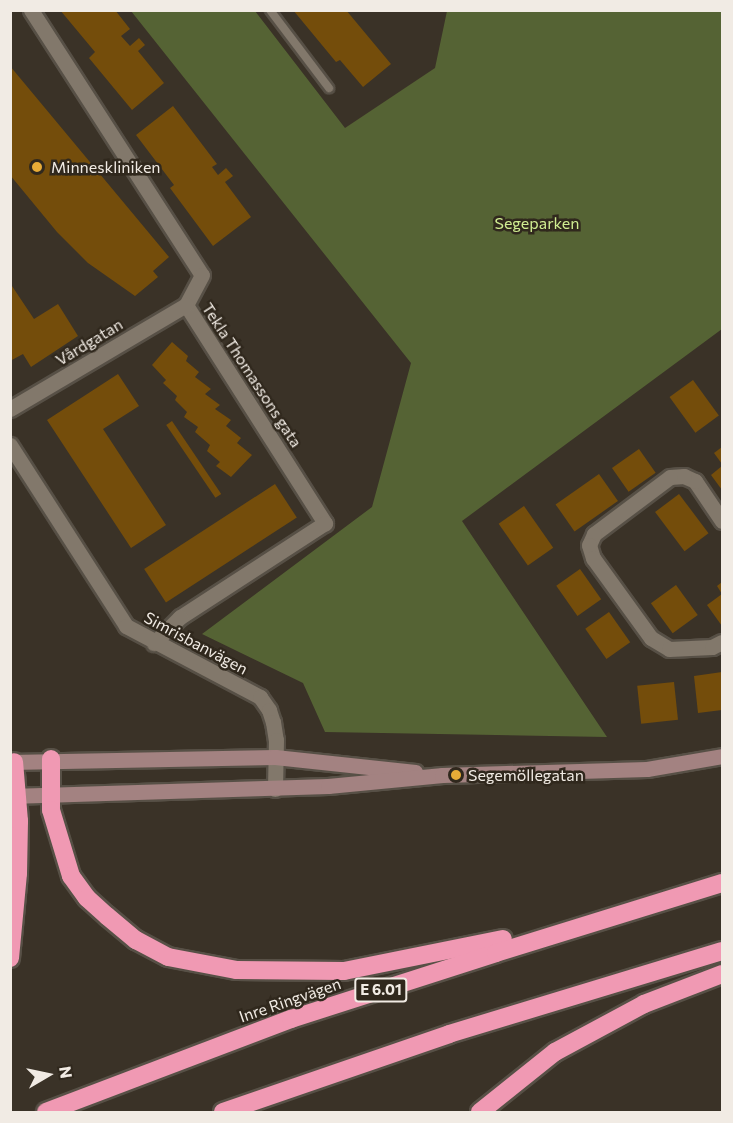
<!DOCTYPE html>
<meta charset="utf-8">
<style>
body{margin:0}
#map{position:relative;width:733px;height:1123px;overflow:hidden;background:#3a3227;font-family:Commissioner,sans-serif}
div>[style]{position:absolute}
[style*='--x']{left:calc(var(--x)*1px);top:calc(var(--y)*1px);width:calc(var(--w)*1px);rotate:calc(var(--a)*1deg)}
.green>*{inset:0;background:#556334}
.building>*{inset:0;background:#744d0b;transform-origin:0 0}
.roads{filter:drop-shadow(2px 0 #575046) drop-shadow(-2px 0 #575046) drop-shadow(0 2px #575046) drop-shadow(0 -2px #575046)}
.lane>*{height:8px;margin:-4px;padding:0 4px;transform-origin:4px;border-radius:4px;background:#82786b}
.street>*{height:15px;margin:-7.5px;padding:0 7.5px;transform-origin:7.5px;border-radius:7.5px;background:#82786b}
.secondary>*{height:15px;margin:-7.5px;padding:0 7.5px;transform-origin:7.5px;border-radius:7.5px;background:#a38281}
.highway>*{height:18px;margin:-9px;padding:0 9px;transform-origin:9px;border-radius:9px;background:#f099b3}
.dots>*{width:16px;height:16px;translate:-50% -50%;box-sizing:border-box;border:3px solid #30281d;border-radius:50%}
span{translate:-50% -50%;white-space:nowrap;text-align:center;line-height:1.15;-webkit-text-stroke:5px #30281d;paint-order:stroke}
.shield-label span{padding:2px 4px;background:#30281d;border:2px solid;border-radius:4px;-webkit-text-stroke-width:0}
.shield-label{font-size:15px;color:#f1ebe4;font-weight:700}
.poi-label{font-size:16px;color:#f1ebe4}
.left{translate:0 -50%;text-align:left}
.park-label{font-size:16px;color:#d0ed91}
.street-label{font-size:16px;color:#f1ebe4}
.frame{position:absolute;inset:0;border:12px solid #f1ebe4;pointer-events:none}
.north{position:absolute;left:18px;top:1045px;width:60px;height:60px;-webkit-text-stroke:4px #30281d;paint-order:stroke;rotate:81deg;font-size:16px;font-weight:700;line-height:24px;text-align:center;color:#f1ebe4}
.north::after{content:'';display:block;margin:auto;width:21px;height:27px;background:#f1ebe4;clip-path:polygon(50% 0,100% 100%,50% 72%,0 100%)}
</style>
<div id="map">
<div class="green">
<i style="clip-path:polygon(131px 11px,255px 11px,345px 128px,435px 68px,447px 11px,722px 11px,722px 329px,462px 521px,607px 737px,325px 732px,303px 683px,202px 634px,372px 507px,411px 363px)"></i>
</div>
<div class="building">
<i style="clip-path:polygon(60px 10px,115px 10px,130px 29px,121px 36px,130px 46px,139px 38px,145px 45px,138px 51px,164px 83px,132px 110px,89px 58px,95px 52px)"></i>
<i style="clip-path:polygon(293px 10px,346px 10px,391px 64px,363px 87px,340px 60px,336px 62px)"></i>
<i style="clip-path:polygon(10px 66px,169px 257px,153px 271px,158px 277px,135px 296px,88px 263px,57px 232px,10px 175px)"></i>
<i style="clip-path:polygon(173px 106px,217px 164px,212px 167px,218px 175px,226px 168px,233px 176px,225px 182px,251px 217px,213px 246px,170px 188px,174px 185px,136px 135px)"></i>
<i style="clip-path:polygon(10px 283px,34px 319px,58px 304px,78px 336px,31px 367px,23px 354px,10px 361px)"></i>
<i style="clip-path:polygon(172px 342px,188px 356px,186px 361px,199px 372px,195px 377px,211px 389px,205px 394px,220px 405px,215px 409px,231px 420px,226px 426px,241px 438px,237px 443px,252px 455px,231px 477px,216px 466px,220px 462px,207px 451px,210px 445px,195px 432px,198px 427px,184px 417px,187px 412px,175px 400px,177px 396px,163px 383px,166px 380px,152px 365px)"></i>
<i style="clip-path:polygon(118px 374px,139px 406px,103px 429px,166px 525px,131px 548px,47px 420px)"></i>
<i style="left:693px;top:380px;width:44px;height:29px;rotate:54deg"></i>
<i style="left:172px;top:421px;width:88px;height:7px;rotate:56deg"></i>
<i style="clip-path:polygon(722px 447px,722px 464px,714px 453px)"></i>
<i style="left:639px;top:449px;width:29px;height:33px;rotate:55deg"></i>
<i style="clip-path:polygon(722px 466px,722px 490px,711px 475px)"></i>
<i style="left:599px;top:474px;width:33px;height:53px;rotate:55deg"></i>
<i style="left:275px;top:484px;width:40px;height:156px;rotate:57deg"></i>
<i style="left:679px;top:494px;width:49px;height:30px;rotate:53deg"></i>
<i style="left:524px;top:506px;width:51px;height:31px;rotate:55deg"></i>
<i style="left:580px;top:569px;width:37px;height:29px;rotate:55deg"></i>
<i style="clip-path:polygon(722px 582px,722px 626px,707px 605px,722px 594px,717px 586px)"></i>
<i style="left:676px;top:585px;width:37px;height:31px;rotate:54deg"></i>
<i style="left:609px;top:612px;width:37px;height:29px;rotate:55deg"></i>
<i style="clip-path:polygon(722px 672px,722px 710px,698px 713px,694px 676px)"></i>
<i style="left:674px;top:682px;width:38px;height:37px;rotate:84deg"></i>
</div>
<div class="roads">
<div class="lane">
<i style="--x:270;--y:10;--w:98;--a:52.9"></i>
</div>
<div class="street">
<i style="--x:31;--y:10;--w:315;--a:57.2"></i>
<i style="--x:202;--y:275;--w:34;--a:118"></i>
<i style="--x:186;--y:305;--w:259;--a:57.5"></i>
<i style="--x:325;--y:523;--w:173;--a:147"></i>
<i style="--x:180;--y:617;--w:37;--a:135"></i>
<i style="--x:10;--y:409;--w:204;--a:-30.6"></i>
<i style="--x:10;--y:445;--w:215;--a:57.3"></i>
<i style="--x:126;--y:626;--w:152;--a:27.9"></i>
<i style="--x:260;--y:697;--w:16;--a:55"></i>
<i style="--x:269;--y:710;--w:13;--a:72"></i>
<i style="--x:273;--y:722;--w:18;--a:81"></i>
<i style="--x:276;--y:740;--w:49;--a:91.2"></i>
<i style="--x:722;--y:521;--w:48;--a:-124"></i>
<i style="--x:695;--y:481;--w:12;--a:-156"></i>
<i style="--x:684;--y:476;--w:14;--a:176"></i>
<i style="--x:670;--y:477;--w:95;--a:143.1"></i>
<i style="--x:594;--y:534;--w:12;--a:114"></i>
<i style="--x:589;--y:545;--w:14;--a:73"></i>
<i style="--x:593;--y:558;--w:99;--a:54.1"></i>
<i style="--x:651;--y:638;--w:21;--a:31"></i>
<i style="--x:669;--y:649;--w:43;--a:-2.7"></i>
<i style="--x:712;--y:647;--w:11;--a:-27"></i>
</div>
<div class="secondary">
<i style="--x:10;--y:762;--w:265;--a:-1.1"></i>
<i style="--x:275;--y:757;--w:141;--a:6.1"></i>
<i style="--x:10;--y:796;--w:318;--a:-1.8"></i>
<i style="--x:328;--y:786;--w:115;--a:-5.5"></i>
<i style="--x:442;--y:775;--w:205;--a:-1.7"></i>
<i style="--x:647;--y:769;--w:76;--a:-9.8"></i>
</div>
<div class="highway">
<i style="--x:51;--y:759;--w:51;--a:90"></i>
<i style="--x:51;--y:810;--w:69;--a:73.1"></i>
<i style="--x:71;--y:876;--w:27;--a:54"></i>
<i style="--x:87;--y:898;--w:27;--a:42"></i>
<i style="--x:107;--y:916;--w:38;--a:40"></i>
<i style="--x:136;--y:940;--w:36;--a:28"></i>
<i style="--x:168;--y:957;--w:69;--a:10.8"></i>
<i style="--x:236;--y:970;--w:108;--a:0.5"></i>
<i style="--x:344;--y:971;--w:162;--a:-11.4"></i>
<i style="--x:10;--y:958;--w:85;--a:-84.6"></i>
<i style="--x:18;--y:873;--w:52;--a:-88.9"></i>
<i style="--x:19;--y:821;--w:59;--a:-94.8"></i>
<i style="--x:46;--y:1112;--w:262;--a:-20.8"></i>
<i style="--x:291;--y:1019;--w:215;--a:-17.8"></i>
<i style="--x:496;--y:953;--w:237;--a:-17.2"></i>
<i style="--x:223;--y:1112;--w:239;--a:-19"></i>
<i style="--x:449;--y:1034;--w:285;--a:-16.9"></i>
<i style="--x:480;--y:1112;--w:96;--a:-38.7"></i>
<i style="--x:555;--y:1052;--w:101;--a:-28.3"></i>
<i style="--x:644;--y:1004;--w:84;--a:-21"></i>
</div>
</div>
<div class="dots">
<i style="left:37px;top:167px;background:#e8ac37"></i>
<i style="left:456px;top:775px;background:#e8ac37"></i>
</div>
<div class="shield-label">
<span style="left:381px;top:990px">E 6.01</span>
</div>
<div class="poi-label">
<span class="left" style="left:51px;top:167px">Minneskliniken</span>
<span class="left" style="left:468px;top:775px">Segemöllegatan</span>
</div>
<div class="park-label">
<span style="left:537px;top:223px">Segeparken</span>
</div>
<div class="street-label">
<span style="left:89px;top:342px;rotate:-31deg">Vårdgatan</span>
<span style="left:252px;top:375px;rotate:57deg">Tekla Thomassons gata</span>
<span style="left:196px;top:643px;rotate:28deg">Simrisbanvägen</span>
<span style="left:290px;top:1000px;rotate:-19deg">Inre Ringvägen</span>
</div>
<div class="frame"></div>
<div class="north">N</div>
</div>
